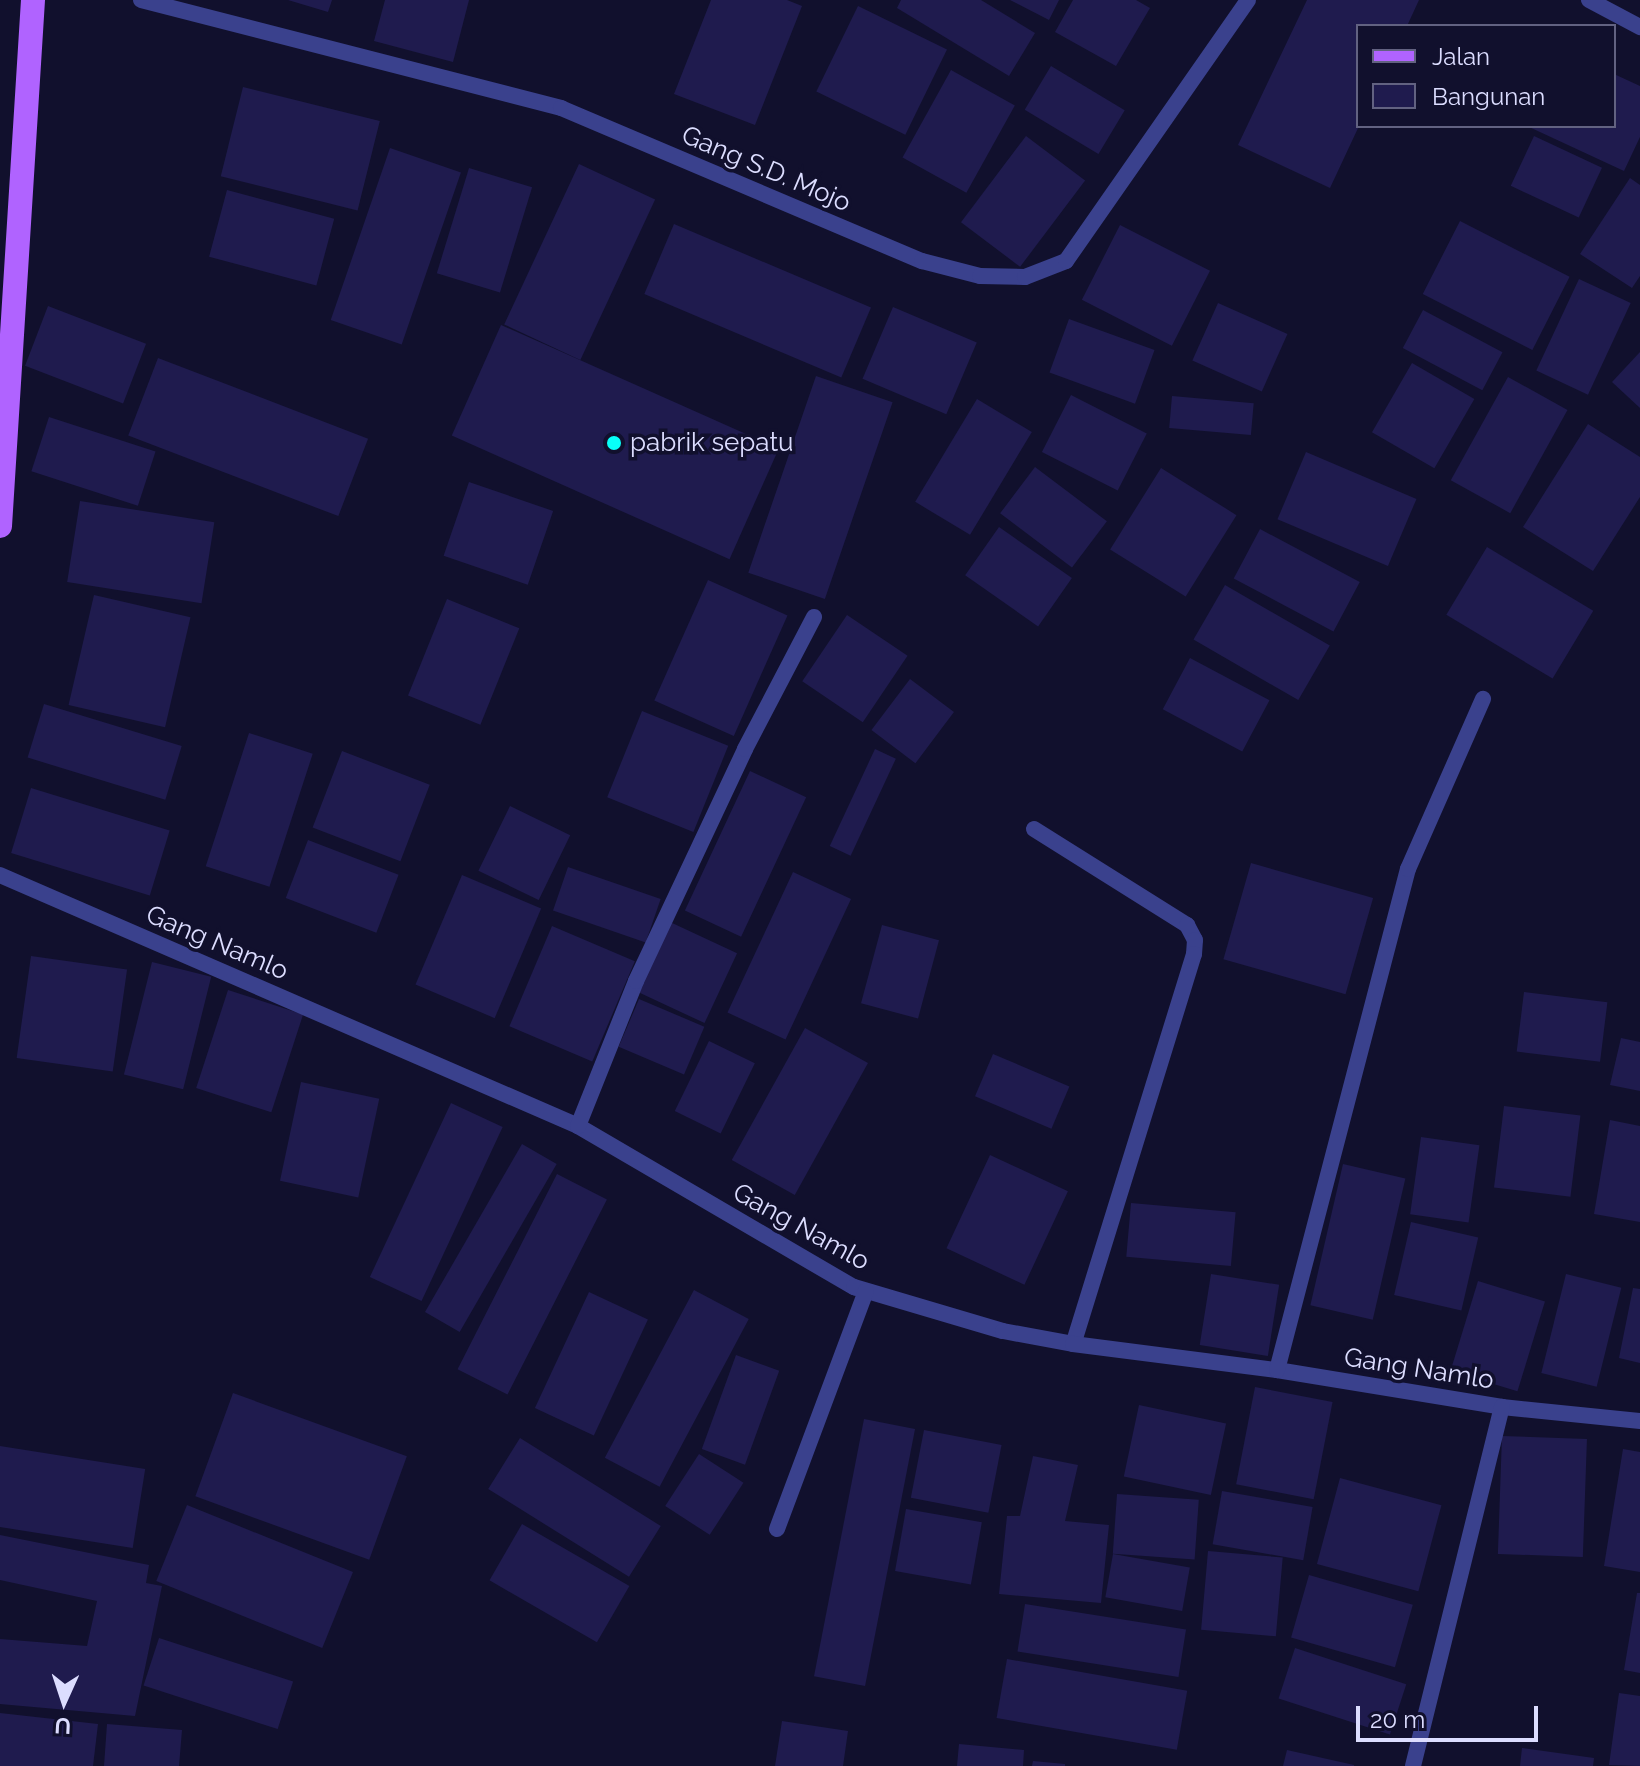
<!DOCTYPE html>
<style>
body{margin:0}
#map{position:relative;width:1640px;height:1766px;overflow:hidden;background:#11102d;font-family:Raleway,sans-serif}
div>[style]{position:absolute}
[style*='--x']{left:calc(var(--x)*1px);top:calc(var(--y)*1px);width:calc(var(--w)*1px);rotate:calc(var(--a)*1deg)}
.building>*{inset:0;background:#1f1b4e;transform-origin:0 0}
.street>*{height:16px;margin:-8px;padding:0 8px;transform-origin:8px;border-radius:8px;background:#3a418d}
.primary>*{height:24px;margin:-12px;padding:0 12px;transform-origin:12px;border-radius:12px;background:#b063ff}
.dots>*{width:22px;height:22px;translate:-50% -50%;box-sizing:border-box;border:4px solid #11102d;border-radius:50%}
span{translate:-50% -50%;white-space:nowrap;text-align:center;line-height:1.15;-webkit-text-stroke:7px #11102d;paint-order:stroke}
.street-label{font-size:26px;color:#dcddff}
.poi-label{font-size:26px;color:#dcddff}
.left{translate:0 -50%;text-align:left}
.legend{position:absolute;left:1356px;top:24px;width:260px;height:104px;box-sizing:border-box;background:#11102d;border:2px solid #626281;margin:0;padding:10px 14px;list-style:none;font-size:24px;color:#dcddff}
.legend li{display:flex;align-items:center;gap:16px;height:40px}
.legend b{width:40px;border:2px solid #626281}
.north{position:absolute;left:24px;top:1662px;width:80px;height:80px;-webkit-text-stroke:6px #11102d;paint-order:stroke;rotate:183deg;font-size:22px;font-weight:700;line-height:32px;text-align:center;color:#dcddff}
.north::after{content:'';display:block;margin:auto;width:28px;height:36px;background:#dcddff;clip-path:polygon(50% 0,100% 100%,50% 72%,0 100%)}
.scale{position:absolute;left:1356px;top:1706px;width:182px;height:36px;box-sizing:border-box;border:4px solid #dcddff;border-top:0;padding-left:10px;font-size:24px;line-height:28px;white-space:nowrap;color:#dcddff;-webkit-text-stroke:6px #11102d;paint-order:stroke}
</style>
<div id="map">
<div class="building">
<i style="clip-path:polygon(288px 0,332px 0,328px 12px)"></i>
<i style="clip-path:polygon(385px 0,469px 0,453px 62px,374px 41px)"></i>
<i style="clip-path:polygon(711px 0,787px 0,802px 6px,755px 125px,674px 94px)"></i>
<i style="clip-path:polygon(901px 0,981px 0,1035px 33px,1009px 76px,897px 8px)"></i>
<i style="clip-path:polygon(1010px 0,1059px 0,1049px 20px)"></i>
<i style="clip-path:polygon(1073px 0,1136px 0,1150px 8px,1116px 66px,1055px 32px)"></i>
<i style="clip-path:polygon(1307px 0,1419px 0,1407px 26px,1358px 26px,1359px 126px,1330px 188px,1238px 145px)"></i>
<i style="left:858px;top:6px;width:99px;height:95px;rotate:26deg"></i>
<i style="left:1051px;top:66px;width:86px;height:51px;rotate:31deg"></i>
<i style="left:951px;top:70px;width:73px;height:100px;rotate:29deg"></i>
<i style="clip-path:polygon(1614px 74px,1640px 86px,1640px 137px,1624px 171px,1527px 126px,1614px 126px)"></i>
<i style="left:243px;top:87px;width:141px;height:92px;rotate:14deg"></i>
<i style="left:1026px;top:136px;width:74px;height:108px;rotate:37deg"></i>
<i style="left:1534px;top:136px;width:75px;height:55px;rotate:25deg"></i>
<i style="left:390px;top:148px;width:75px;height:182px;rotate:19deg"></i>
<i style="left:579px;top:164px;width:84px;height:177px;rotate:25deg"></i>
<i style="left:469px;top:168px;width:66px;height:110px;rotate:17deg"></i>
<i style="clip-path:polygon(1630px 178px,1640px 185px,1640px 276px,1632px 288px,1580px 254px)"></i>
<i style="left:227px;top:190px;width:111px;height:69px;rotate:15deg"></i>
<i style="left:1460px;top:221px;width:123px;height:82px;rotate:27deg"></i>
<i style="left:674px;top:224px;width:214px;height:76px;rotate:23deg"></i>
<i style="left:1120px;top:225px;width:101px;height:84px;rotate:27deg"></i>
<i style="left:1579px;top:279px;width:57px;height:101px;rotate:25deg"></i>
<i style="left:1218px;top:303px;width:76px;height:63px;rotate:24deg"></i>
<i style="left:48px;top:306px;width:105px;height:64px;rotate:21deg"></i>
<i style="left:893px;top:307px;width:91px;height:78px;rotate:23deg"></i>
<i style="left:1423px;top:310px;width:90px;height:43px;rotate:28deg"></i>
<i style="left:1069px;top:319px;width:91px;height:57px;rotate:20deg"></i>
<i style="left:501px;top:325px;width:304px;height:121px;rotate:24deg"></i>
<i style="clip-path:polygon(1640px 352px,1640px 408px,1612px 382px)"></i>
<i style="left:158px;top:358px;width:225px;height:83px;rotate:21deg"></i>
<i style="left:1412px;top:363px;width:72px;height:80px;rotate:30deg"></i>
<i style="left:816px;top:376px;width:81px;height:208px;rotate:19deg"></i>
<i style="left:1508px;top:377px;width:68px;height:118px;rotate:29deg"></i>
<i style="left:1071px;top:395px;width:85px;height:64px;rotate:27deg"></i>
<i style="left:1172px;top:396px;width:82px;height:32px;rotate:5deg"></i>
<i style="left:977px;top:399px;width:64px;height:120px;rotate:31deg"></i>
<i style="left:49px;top:417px;width:112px;height:57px;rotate:18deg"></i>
<i style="clip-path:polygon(1588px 424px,1640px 457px,1640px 497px,1593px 571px,1523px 527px)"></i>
<i style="left:1306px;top:452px;width:120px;height:73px;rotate:23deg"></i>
<i style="left:1035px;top:467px;width:90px;height:58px;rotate:37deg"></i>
<i style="left:1161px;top:468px;width:89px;height:96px;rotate:32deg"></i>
<i style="left:469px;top:482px;width:89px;height:78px;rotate:19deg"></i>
<i style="left:80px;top:501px;width:136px;height:82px;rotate:9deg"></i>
<i style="left:999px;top:527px;width:89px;height:59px;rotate:35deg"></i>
<i style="left:1260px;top:529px;width:113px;height:56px;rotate:28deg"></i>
<i style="left:1487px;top:547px;width:124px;height:79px;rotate:31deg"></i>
<i style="left:708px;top:580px;width:87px;height:132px;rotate:24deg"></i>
<i style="left:1225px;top:585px;width:121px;height:63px;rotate:30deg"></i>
<i style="left:94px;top:595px;width:99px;height:113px;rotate:13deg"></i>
<i style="left:447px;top:599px;width:78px;height:104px;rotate:22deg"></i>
<i style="left:847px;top:615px;width:73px;height:80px;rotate:34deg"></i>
<i style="left:1190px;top:658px;width:90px;height:58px;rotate:28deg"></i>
<i style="left:910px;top:679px;width:55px;height:64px;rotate:37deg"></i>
<i style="left:44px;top:704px;width:144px;height:56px;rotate:17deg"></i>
<i style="left:642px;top:711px;width:93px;height:93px;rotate:22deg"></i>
<i style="left:249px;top:733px;width:67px;height:140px;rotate:18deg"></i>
<i style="left:875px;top:749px;width:23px;height:107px;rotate:25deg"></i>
<i style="left:342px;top:751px;width:94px;height:82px;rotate:21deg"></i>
<i style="left:750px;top:771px;width:62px;height:154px;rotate:25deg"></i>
<i style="left:31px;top:788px;width:145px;height:68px;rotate:17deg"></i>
<i style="left:510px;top:806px;width:67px;height:72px;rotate:26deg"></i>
<i style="left:308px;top:840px;width:97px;height:62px;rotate:21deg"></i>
<i style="left:1251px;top:863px;width:127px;height:100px;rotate:16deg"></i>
<i style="left:568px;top:867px;width:98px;height:46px;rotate:19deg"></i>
<i style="left:793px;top:872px;width:64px;height:155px;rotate:25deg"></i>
<i style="left:462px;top:875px;width:86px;height:119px;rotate:23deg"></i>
<i style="left:670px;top:922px;width:74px;height:77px;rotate:25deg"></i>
<i style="left:882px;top:925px;width:59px;height:81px;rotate:15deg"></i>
<i style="left:552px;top:926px;width:90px;height:109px;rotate:23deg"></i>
<i style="left:31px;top:956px;width:97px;height:103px;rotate:8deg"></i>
<i style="left:152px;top:962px;width:61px;height:116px;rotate:14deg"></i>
<i style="left:228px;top:990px;width:79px;height:103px;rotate:18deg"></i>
<i style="left:1524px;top:992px;width:84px;height:60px;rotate:7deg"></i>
<i style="left:639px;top:999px;width:71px;height:52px;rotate:23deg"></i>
<i style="left:805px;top:1028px;width:72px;height:151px;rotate:29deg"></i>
<i style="clip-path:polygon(1621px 1038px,1640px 1042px,1640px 1091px,1610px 1085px)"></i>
<i style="left:709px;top:1041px;width:51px;height:78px;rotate:26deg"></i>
<i style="left:993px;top:1054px;width:83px;height:46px;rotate:23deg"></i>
<i style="left:301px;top:1082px;width:80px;height:101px;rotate:12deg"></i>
<i style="left:451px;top:1103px;width:57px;height:192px;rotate:25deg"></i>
<i style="left:1504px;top:1106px;width:77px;height:82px;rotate:7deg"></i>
<i style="clip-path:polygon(1610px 1120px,1640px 1126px,1640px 1222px,1594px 1214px)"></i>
<i style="left:1421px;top:1137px;width:59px;height:78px;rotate:8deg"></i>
<i style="left:522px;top:1144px;width:40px;height:194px;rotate:30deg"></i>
<i style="left:990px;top:1155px;width:86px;height:103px;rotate:25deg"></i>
<i style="left:1343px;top:1164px;width:64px;height:145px;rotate:13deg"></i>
<i style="left:557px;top:1174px;width:56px;height:219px;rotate:27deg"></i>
<i style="left:1131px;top:1203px;width:105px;height:54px;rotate:5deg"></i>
<i style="left:1411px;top:1222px;width:69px;height:75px;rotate:13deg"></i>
<i style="left:1211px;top:1274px;width:69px;height:72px;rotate:9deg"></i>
<i style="left:1566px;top:1274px;width:57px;height:102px;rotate:14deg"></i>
<i style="left:1478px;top:1281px;width:70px;height:94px;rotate:17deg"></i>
<i style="clip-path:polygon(1633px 1288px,1640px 1289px,1640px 1363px,1619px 1358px)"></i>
<i style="left:694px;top:1290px;width:62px;height:190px;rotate:28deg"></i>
<i style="left:589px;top:1292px;width:65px;height:128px;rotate:25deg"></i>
<i style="left:736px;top:1355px;width:46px;height:100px;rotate:20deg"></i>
<i style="left:1255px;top:1387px;width:79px;height:99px;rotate:11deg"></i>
<i style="left:233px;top:1393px;width:185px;height:110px;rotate:20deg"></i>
<i style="left:1139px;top:1405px;width:89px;height:73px;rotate:12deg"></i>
<i style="left:864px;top:1419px;width:52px;height:262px;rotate:11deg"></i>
<i style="left:924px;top:1430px;width:79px;height:69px;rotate:11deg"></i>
<i style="left:1502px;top:1436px;width:85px;height:118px;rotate:2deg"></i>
<i style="left:520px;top:1438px;width:166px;height:60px;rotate:32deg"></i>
<i style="left:0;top:1446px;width:147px;height:80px;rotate:9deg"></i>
<i style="clip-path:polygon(1623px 1449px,1640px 1452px,1640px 1572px,1604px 1566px)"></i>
<i style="left:699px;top:1454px;width:53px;height:62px;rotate:33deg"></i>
<i style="clip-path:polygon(1033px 1456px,1078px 1465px,1065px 1521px,1109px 1525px,1101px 1603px,999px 1594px,1007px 1516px,1020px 1516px)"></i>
<i style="left:1340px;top:1478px;width:105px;height:89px;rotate:15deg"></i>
<i style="left:1222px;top:1491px;width:92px;height:54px;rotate:10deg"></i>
<i style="left:1117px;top:1494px;width:82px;height:60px;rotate:4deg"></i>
<i style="left:187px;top:1505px;width:179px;height:82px;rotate:22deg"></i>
<i style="left:906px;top:1509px;width:77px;height:63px;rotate:10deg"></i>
<i style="left:522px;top:1524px;width:124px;height:65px;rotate:30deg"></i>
<i style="clip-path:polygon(0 1535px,149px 1565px,146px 1583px,162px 1586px,135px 1716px,0 1704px,0 1639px,87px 1646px,97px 1601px,0 1580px)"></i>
<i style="left:1208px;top:1551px;width:75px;height:79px;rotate:5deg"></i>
<i style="left:1113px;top:1554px;width:78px;height:44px;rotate:10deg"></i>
<i style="left:1309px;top:1575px;width:108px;height:65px;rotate:16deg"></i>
<i style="clip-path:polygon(1637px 1593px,1640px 1593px,1640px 1673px,1624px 1670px)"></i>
<i style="left:1025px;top:1604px;width:163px;height:48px;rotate:9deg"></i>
<i style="left:159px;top:1638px;width:141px;height:50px;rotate:18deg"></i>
<i style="left:1295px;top:1648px;width:117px;height:53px;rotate:18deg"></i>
<i style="left:1007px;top:1659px;width:183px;height:60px;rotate:10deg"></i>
<i style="clip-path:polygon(1619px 1693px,1640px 1696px,1640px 1766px,1609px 1765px)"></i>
<i style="clip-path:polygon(0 1713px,98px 1724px,93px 1766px,0 1766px)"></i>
<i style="clip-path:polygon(782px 1721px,848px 1731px,843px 1766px,775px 1766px)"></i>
<i style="clip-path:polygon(107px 1724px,182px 1730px,179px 1766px,104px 1766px)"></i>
<i style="clip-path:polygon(959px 1744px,1024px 1750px,1023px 1766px,957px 1766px)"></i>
<i style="clip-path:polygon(1522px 1748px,1594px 1758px,1593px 1766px,1520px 1766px)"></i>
<i style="clip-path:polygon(1287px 1750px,1354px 1765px,1354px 1766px,1283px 1766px)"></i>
<i style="clip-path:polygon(1033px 1761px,1065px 1764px,1065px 1766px,1032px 1766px)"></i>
</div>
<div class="street">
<i style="--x:141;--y:0;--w:434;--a:14.4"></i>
<i style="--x:561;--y:108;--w:392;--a:23"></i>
<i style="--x:922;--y:261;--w:60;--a:14.5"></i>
<i style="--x:980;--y:276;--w:45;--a:1.3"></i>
<i style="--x:1025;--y:277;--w:44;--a:-21.3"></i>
<i style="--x:1066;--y:261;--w:318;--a:-55.1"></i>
<i style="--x:1589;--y:0;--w:58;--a:27.9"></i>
<i style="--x:1034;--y:829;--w:181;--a:32.1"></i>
<i style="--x:1187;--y:925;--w:17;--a:62"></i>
<i style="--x:1195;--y:940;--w:14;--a:94"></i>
<i style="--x:1194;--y:954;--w:408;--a:107.2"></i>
<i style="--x:0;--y:875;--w:630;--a:23.47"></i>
<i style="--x:578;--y:1126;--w:320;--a:30.3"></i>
<i style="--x:854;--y:1287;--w:155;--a:16.5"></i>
<i style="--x:1003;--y:1331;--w:71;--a:10.5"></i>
<i style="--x:1073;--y:1344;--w:206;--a:7.3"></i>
<i style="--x:1277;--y:1370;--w:228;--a:9.3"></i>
<i style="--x:1502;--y:1407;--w:139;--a:5.8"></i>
<i style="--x:578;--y:1126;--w:156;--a:-68.2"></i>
<i style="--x:636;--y:981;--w:256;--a:-64.8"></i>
<i style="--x:745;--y:749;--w:149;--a:-62.4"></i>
<i style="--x:1277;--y:1370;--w:518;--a:-75.35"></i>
<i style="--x:1408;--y:869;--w:186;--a:-66.2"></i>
<i style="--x:777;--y:1529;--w:254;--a:-69.5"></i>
<i style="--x:1413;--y:1766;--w:370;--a:-76.1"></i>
</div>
<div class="primary">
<i style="--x:0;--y:526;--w:527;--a:-86.41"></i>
</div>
<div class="dots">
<i style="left:614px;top:443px;background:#08fff8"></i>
</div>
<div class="street-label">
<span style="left:766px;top:169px;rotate:23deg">Gang S.D. Mojo</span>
<span style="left:217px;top:943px;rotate:23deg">Gang Namlo</span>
<span style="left:801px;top:1227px;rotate:29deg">Gang Namlo</span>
<span style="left:1419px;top:1369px;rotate:9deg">Gang Namlo</span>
</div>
<div class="poi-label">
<span class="left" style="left:630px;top:443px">pabrik sepatu</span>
</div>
<ul class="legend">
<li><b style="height:10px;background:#b063ff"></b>Jalan</li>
<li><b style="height:22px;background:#1f1b4e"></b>Bangunan</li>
</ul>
<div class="north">U</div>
<div class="scale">20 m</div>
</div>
